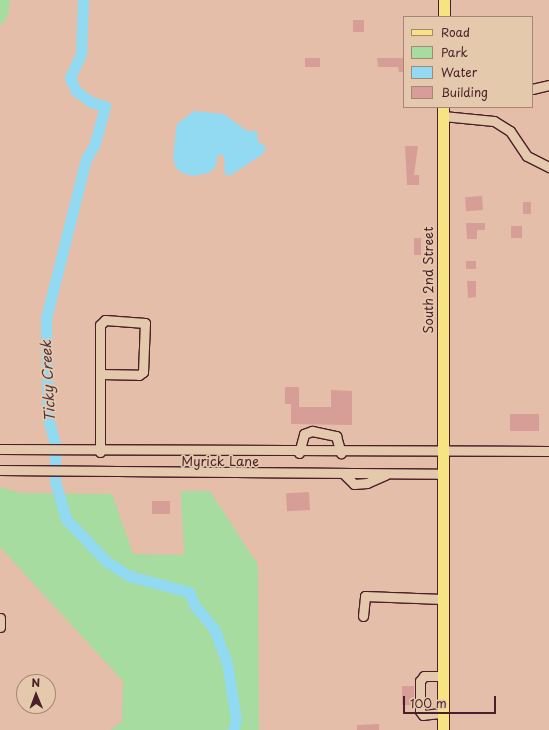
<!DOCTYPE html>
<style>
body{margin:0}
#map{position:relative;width:549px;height:730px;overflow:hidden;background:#e4bea8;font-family:"Playpen Sans",sans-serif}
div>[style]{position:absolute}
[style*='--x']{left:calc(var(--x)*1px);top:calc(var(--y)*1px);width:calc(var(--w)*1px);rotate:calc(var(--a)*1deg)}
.green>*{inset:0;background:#a6dca0}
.water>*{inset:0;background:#91daf2}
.river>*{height:11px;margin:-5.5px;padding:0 5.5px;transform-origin:5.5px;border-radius:5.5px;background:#91daf2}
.building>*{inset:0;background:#d79e98;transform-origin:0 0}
.roads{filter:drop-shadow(1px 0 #4a1f2b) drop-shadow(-1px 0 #4a1f2b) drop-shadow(0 1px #4a1f2b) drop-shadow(0 -1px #4a1f2b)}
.minor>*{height:9px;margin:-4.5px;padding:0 4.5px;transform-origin:4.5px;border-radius:4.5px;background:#e5c9ac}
.major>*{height:11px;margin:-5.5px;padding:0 5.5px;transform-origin:5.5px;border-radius:5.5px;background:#f6e381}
span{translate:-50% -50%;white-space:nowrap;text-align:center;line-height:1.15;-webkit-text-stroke:3.5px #e5c9ac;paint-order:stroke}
.street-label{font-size:13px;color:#4a1f2b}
.water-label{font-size:14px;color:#51323f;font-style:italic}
.legend{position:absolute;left:403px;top:16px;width:130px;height:92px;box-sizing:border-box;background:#e5c9ac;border:1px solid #a78578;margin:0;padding:5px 7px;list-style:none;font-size:12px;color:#4a1f2b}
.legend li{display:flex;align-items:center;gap:8px;height:20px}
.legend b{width:20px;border:1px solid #a78578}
.north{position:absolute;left:16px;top:674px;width:40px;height:40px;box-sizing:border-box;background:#e5c9ac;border:1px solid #a78578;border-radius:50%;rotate:359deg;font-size:11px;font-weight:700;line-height:16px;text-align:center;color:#4a1f2b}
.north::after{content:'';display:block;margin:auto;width:14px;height:18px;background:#4a1f2b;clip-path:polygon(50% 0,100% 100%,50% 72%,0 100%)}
.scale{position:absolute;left:403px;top:696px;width:93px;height:18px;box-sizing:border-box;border:2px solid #4a1f2b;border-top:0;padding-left:5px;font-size:12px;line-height:14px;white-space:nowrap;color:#4a1f2b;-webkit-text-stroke:3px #e5c9ac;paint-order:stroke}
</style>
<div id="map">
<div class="green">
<i style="clip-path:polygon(0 0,10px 0,8px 16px,0 26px)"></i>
<i style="clip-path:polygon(0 487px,21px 493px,112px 494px,133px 554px,184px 555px,181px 491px,210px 491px,258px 565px,259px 730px,110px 730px,122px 722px,123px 681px,0 547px)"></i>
</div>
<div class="water">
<i style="clip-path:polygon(194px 111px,224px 114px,247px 131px,257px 131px,258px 142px,266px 146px,263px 154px,231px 175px,225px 175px,224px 156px,218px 154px,216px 166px,209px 173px,193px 176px,182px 173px,176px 168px,173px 157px,177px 124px)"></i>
</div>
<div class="river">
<i style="--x:83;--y:0;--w:54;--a:92.1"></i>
<i style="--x:81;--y:54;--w:26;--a:115"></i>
<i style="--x:70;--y:78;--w:14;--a:65"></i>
<i style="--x:76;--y:91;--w:19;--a:36"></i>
<i style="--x:91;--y:102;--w:15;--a:16"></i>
<i style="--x:105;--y:106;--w:39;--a:105"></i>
<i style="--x:95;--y:144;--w:17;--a:121"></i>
<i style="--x:86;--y:159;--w:164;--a:104.1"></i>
<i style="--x:46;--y:318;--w:100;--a:88.9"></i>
<i style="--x:48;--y:418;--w:28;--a:75"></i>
<i style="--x:55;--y:445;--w:36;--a:90"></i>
<i style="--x:55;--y:481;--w:40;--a:74"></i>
<i style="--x:66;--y:519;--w:58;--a:46.4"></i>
<i style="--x:106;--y:561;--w:27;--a:33"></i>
<i style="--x:129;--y:576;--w:62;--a:14.9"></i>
<i style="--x:189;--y:592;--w:15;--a:67"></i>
<i style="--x:195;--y:606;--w:30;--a:50"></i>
<i style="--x:214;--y:629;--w:36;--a:69"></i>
<i style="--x:227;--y:663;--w:57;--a:80.9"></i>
<i style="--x:236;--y:719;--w:11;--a:105"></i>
</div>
<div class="building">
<i style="left:353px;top:20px;width:11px;height:12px"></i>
<i style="left:305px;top:58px;width:15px;height:9px"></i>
<i style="clip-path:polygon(377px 58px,404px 58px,404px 72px,399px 72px,398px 67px,378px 67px)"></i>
<i style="clip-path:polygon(405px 146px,418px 146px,414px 175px,419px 175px,419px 185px,407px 185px)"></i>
<i style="left:482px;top:196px;width:14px;height:17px;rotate:86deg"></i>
<i style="left:523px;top:202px;width:8px;height:12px"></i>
<i style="clip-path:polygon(466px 223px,485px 223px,485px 230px,477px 230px,477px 239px,467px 239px)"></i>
<i style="left:511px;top:226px;width:11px;height:12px"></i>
<i style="left:414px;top:238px;width:7px;height:17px"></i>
<i style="left:466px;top:261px;width:10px;height:8px"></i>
<i style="clip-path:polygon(467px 281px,476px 281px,476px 297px,468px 298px)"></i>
<i style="clip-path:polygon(285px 387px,299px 387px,299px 407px,331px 407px,331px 390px,352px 391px,352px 425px,291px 424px,291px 404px,285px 404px)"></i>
<i style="left:539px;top:414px;width:17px;height:29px;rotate:90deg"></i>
<i style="left:309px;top:492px;width:18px;height:23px;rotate:87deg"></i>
<i style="left:152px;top:501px;width:18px;height:13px"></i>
<i style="left:402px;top:686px;width:12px;height:19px"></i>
<i style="clip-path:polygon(379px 724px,379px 730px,357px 730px,357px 725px)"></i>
</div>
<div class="roads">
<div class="minor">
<i style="--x:532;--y:89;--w:17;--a:-13"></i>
<i style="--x:443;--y:116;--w:51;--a:5.6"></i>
<i style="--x:494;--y:121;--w:19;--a:32"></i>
<i style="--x:510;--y:131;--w:30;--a:56"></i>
<i style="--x:527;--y:156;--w:25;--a:27"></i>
<i style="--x:100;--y:374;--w:39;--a:1"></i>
<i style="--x:139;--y:375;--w:5;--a:-37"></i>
<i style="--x:143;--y:372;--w:49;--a:-87.7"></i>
<i style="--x:145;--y:323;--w:40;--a:-175.7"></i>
<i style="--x:105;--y:320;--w:7;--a:135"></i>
<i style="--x:100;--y:325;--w:127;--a:90"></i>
<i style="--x:0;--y:449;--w:549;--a:0.21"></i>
<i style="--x:299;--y:453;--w:20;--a:-75"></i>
<i style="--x:304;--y:434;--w:9;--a:-21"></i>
<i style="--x:312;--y:431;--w:25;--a:12"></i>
<i style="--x:336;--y:436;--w:18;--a:74"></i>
<i style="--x:0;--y:470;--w:441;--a:0.5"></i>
<i style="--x:344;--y:474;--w:14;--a:45"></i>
<i style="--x:354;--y:484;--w:13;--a:-4"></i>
<i style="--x:367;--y:483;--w:20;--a:-24"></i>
<i style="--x:363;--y:616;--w:20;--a:-84"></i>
<i style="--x:365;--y:596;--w:77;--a:2.2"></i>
<i style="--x:0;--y:618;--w:9;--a:90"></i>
<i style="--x:441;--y:713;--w:18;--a:174"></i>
<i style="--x:423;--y:715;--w:5;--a:-127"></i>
<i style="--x:420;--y:711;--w:30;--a:-90"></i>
<i style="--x:420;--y:681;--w:6;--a:-51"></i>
<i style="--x:424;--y:676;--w:18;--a:0"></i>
</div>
<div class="major">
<i style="--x:444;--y:17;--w:17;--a:-90"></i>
<i style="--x:443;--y:730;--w:623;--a:-90"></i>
</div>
</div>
<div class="street-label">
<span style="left:428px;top:280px;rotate:-90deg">South 2nd Street</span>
<span style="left:220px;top:461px">Myrick Lane</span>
</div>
<div class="water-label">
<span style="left:48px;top:381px;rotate:-93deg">Ticky Creek</span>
</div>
<ul class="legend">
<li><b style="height:5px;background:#f6e381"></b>Road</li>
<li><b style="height:11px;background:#a6dca0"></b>Park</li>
<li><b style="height:11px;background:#91daf2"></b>Water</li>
<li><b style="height:11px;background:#d79e98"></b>Building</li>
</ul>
<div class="north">N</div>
<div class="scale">100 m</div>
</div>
